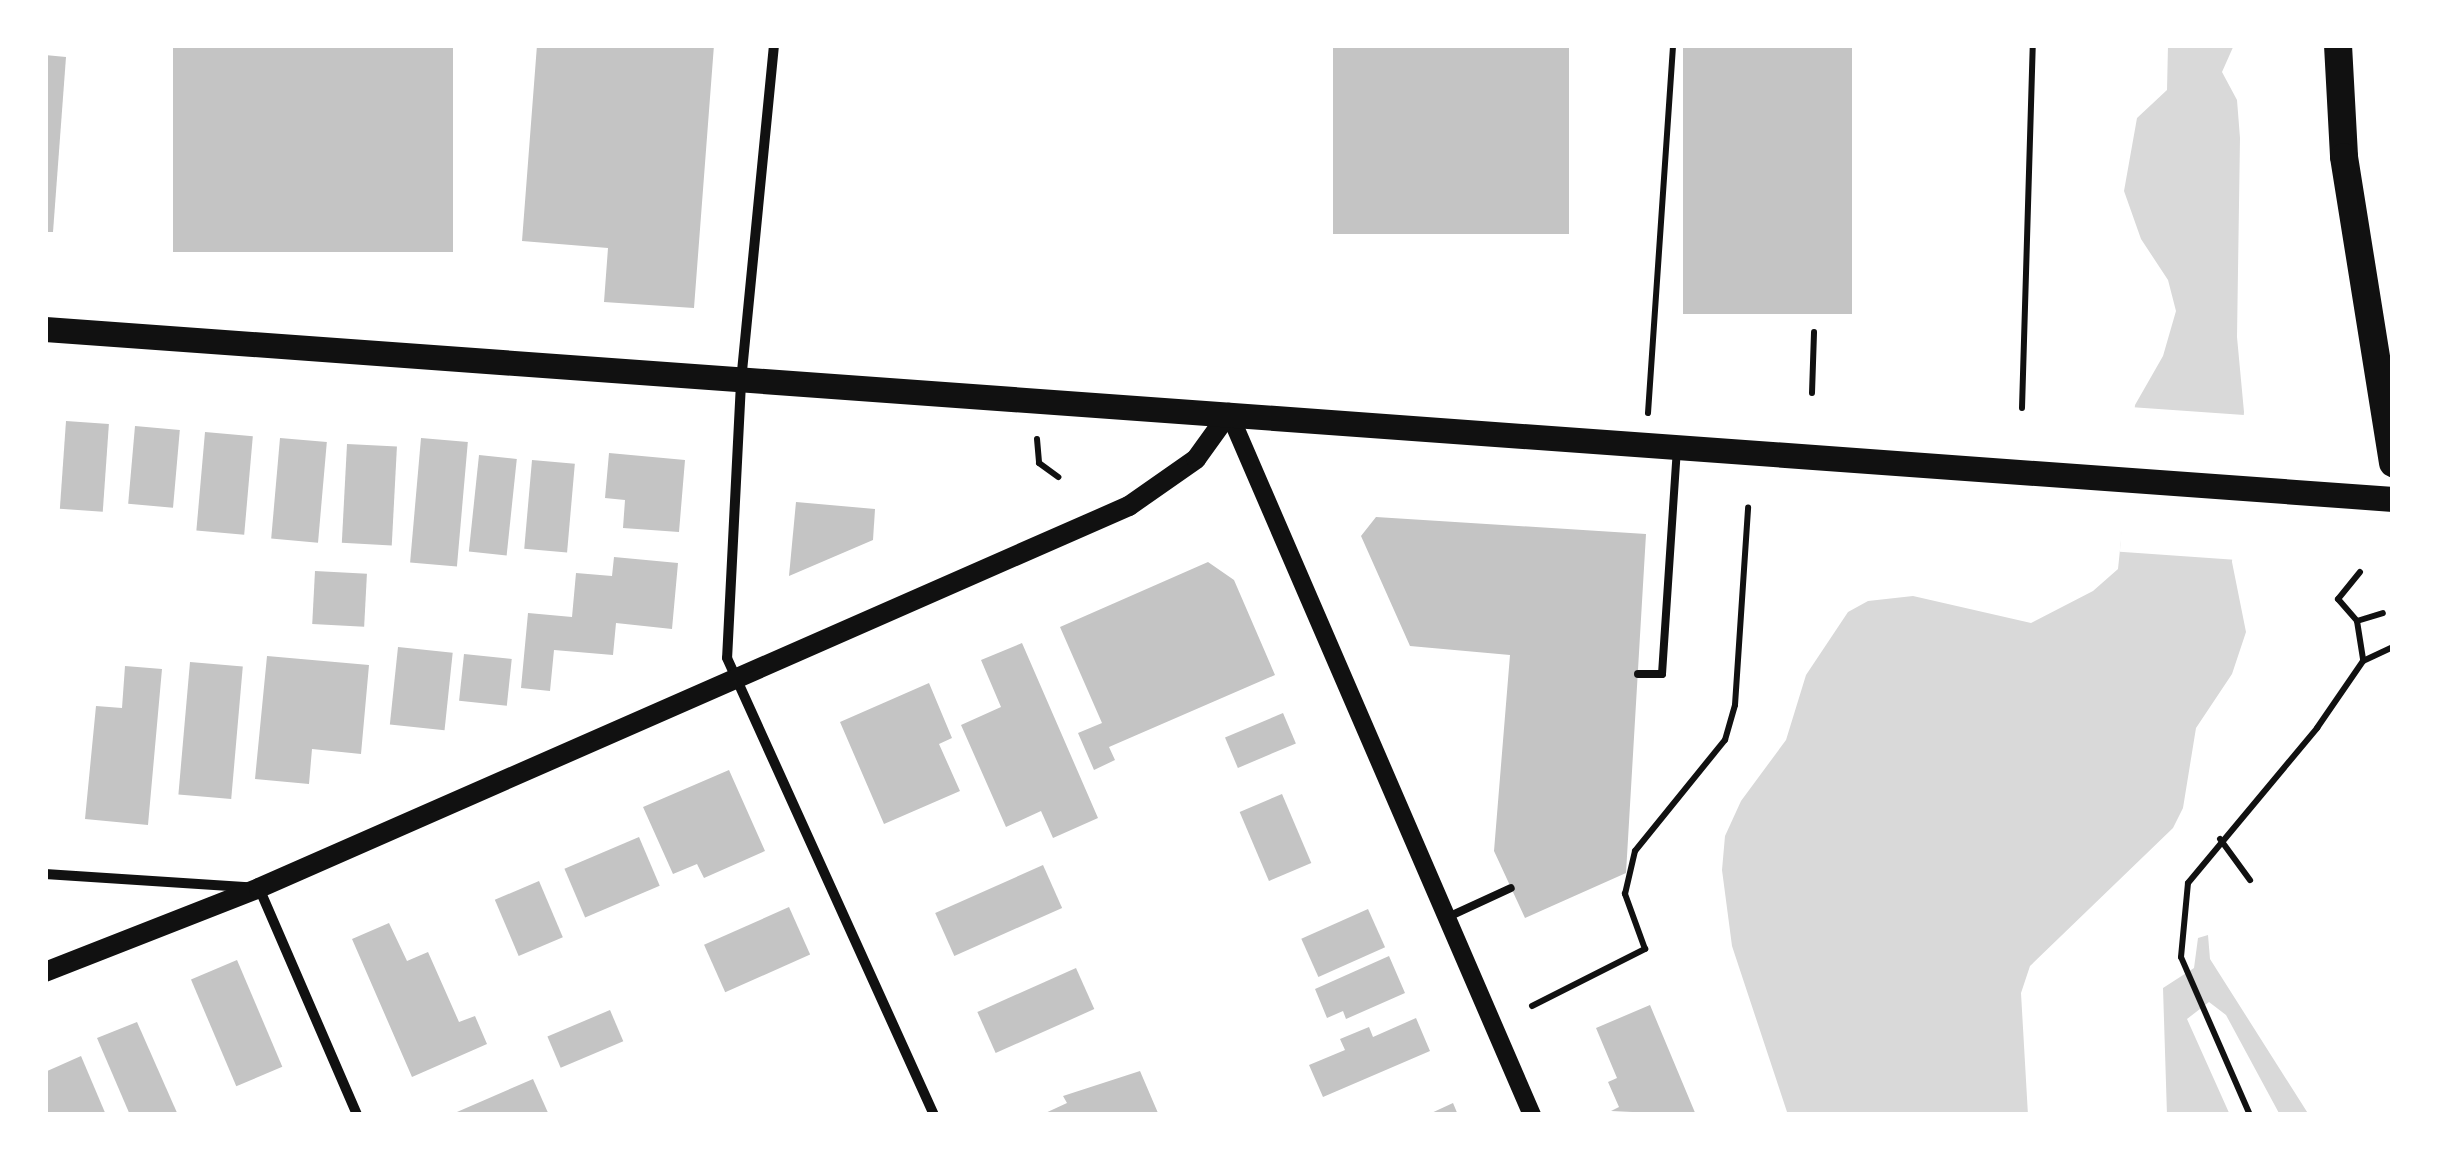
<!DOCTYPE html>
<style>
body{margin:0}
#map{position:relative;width:2438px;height:1160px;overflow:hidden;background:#fff;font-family:"Public Sans",sans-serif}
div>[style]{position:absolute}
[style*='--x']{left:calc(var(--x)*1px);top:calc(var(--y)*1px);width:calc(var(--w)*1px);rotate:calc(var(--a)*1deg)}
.water>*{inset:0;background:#d9d9d9}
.pier>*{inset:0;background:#fff;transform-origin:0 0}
.building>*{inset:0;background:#c4c4c4;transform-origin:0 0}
.path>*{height:6px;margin:-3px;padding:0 3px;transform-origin:3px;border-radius:3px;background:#111}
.service>*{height:8px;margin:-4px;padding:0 4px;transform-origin:4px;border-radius:4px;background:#111}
.minor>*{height:10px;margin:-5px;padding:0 5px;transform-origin:5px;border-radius:5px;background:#111}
.tertiary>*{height:18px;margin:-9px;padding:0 9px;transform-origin:9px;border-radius:9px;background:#111}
.secondary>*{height:20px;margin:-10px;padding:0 10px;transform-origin:10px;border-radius:10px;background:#111}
.primary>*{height:25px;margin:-12.5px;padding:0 12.5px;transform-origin:12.5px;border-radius:12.5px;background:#111}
.trunk>*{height:28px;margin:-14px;padding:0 14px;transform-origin:14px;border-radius:14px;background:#111}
span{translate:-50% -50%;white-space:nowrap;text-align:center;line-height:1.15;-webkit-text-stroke:9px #fff;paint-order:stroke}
.frame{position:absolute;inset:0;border:48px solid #fff;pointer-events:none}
</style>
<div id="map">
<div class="water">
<i style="clip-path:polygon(2168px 45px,2234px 45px,2222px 72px,2237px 100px,2240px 138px,2237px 337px,2244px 412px,2232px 562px,2246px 632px,2232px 674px,2196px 728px,2183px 808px,2173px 828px,2030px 966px,2021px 993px,2028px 1115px,1788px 1115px,1732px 946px,1722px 870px,1725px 836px,1741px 801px,1786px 740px,1806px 675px,1848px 612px,1868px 601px,1913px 596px,2031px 623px,2093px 591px,2118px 569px,2135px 405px,2163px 356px,2176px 311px,2168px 280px,2141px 239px,2124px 191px,2137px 118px,2167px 90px)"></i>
<i style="clip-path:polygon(2208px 935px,2210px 959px,2309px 1115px,2280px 1115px,2226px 1015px,2209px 1002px,2187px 1019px,2230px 1115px,2167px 1115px,2163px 988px,2194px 968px,2198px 938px)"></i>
</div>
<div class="pier">
<i style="left:2130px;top:407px;width:118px;height:145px;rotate:4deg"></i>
</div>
<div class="building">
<i style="left:173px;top:45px;width:280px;height:207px"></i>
<i style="clip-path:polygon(537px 45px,714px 45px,694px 308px,604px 302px,608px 248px,522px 241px)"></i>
<i style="left:1333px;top:45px;width:236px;height:189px"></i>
<i style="left:1683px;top:45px;width:169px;height:269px"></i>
<i style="clip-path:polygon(45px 55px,66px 57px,53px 232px,45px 232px)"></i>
<i style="left:66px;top:421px;width:43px;height:88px;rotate:4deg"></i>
<i style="left:135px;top:426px;width:45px;height:78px;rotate:5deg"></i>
<i style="left:205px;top:432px;width:48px;height:99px;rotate:5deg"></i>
<i style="left:280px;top:438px;width:47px;height:101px;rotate:5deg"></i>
<i style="left:421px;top:438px;width:47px;height:125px;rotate:5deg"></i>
<i style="left:347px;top:444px;width:50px;height:99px;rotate:3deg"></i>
<i style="clip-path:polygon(609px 453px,685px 460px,679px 532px,623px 528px,625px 500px,605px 498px)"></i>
<i style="left:479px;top:455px;width:38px;height:97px;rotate:6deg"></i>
<i style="left:532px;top:460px;width:43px;height:89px;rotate:5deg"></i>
<i style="clip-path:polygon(796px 502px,875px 509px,873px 540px,789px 576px)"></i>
<i style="clip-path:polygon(1376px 517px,1646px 534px,1626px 873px,1525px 918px,1494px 851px,1510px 655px,1410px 646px,1361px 536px)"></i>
<i style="clip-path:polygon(614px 557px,678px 563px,672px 629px,616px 623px,613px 655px,554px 650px,550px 691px,521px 688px,528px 613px,572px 617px,576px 573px,612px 576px)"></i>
<i style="clip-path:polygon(1208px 562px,1234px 580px,1275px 675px,1109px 747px,1115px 760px,1094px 770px,1078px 733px,1102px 723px,1060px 627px)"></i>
<i style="left:315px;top:571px;width:52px;height:53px;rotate:3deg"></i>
<i style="clip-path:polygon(1022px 643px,1098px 818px,1053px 838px,1041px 811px,1006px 827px,961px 725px,1001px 707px,981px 660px)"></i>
<i style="left:398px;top:647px;width:55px;height:78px;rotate:6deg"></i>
<i style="left:464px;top:654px;width:48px;height:47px;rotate:6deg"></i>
<i style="clip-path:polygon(267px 656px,369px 665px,361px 754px,312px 749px,309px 784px,255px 779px)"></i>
<i style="left:190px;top:662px;width:53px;height:133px;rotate:5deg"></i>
<i style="clip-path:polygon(125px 666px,162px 669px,148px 825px,85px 819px,96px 706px,122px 708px)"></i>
<i style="clip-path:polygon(929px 683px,952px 738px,939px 744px,960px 791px,884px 824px,840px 722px)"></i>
<i style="left:1283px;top:713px;width:33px;height:63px;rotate:67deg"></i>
<i style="clip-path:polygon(729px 770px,765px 851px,704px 878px,697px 864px,673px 874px,643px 807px)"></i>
<i style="left:1282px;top:794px;width:75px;height:46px;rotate:67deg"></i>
<i style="left:639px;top:837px;width:53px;height:81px;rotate:67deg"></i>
<i style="left:1043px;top:865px;width:47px;height:118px;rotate:66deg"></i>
<i style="left:539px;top:881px;width:61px;height:48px;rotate:67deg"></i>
<i style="left:789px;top:907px;width:52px;height:93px;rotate:66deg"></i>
<i style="left:1368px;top:909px;width:42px;height:73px;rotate:66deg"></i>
<i style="clip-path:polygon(389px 923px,407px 961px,428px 952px,459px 1022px,475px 1016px,487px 1044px,412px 1077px,352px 939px)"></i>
<i style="clip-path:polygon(1389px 956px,1405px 993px,1346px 1019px,1343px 1011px,1327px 1018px,1315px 989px)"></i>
<i style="left:237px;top:960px;width:116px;height:50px;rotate:67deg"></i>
<i style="left:1076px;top:968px;width:45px;height:108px;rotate:66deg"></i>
<i style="clip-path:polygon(1650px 1005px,1696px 1115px,1611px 1111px,1619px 1107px,1608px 1082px,1617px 1078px,1596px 1028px)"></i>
<i style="left:610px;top:1010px;width:34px;height:68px;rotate:67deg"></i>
<i style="clip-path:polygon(1416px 1018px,1430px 1051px,1323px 1097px,1309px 1065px,1345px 1050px,1340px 1039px,1369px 1027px,1373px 1037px)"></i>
<i style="clip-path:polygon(137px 1022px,178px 1115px,130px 1115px,97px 1038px)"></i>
<i style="clip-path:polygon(81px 1056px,106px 1115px,45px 1115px,45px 1072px)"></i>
<i style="clip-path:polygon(1140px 1071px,1158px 1113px,1041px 1115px,1067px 1103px,1063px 1096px)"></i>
<i style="clip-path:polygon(533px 1079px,549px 1115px,450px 1115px)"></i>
<i style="clip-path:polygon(1453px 1103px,1458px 1115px,1427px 1115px)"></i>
</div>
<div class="path">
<i style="--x:1812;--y:393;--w:61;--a:-88.1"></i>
<i style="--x:2022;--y:408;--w:363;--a:-88.3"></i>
<i style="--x:1648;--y:413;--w:369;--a:-86.1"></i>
<i style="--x:1037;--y:439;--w:24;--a:85"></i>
<i style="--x:1039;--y:463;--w:24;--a:36"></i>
<i style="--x:2360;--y:572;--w:35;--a:129"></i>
<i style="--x:2338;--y:599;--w:29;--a:49"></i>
<i style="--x:2357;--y:621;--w:39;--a:81"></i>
<i style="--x:2357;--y:621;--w:27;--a:-17"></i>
<i style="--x:2220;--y:839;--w:51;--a:53.8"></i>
<i style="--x:1532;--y:1006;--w:127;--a:-26.8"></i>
<i style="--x:1645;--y:949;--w:59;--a:-110"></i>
<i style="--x:1625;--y:894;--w:44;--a:-76.9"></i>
<i style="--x:1635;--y:851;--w:143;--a:-51"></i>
<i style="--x:1725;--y:740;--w:36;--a:-74"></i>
<i style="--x:1735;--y:705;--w:198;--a:-86.2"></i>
<i style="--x:2250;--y:1115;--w:172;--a:-113.6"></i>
<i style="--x:2181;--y:957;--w:74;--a:-84.6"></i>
<i style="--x:2188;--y:883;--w:202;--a:-50.2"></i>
<i style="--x:2317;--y:728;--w:81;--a:-55.5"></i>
<i style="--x:2363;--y:661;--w:33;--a:-25"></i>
</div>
<div class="service">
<i style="--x:1638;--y:674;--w:24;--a:0"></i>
<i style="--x:1662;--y:674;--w:225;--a:-86.2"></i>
<i style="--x:1448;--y:917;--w:69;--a:-24.7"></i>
</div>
<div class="minor">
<i style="--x:774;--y:45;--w:340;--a:95.6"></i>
<i style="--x:741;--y:383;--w:275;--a:92.9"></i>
<i style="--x:727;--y:658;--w:502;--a:65.63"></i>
<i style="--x:45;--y:874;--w:214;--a:3.7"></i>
<i style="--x:259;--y:888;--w:247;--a:66.6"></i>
</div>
<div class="tertiary">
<i style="--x:1229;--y:413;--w:765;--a:66.65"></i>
</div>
<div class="secondary">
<i style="--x:45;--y:972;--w:230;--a:-21.4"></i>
<i style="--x:259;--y:888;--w:950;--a:-23.71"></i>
<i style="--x:1129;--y:506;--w:82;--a:-35"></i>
<i style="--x:1196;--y:459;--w:57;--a:-54.3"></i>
</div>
<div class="primary">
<i style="--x:45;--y:329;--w:2354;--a:4.14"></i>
</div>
<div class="trunk">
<i style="--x:2338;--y:45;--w:112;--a:86.9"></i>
<i style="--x:2344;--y:157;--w:310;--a:80.9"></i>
</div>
<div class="frame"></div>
</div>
